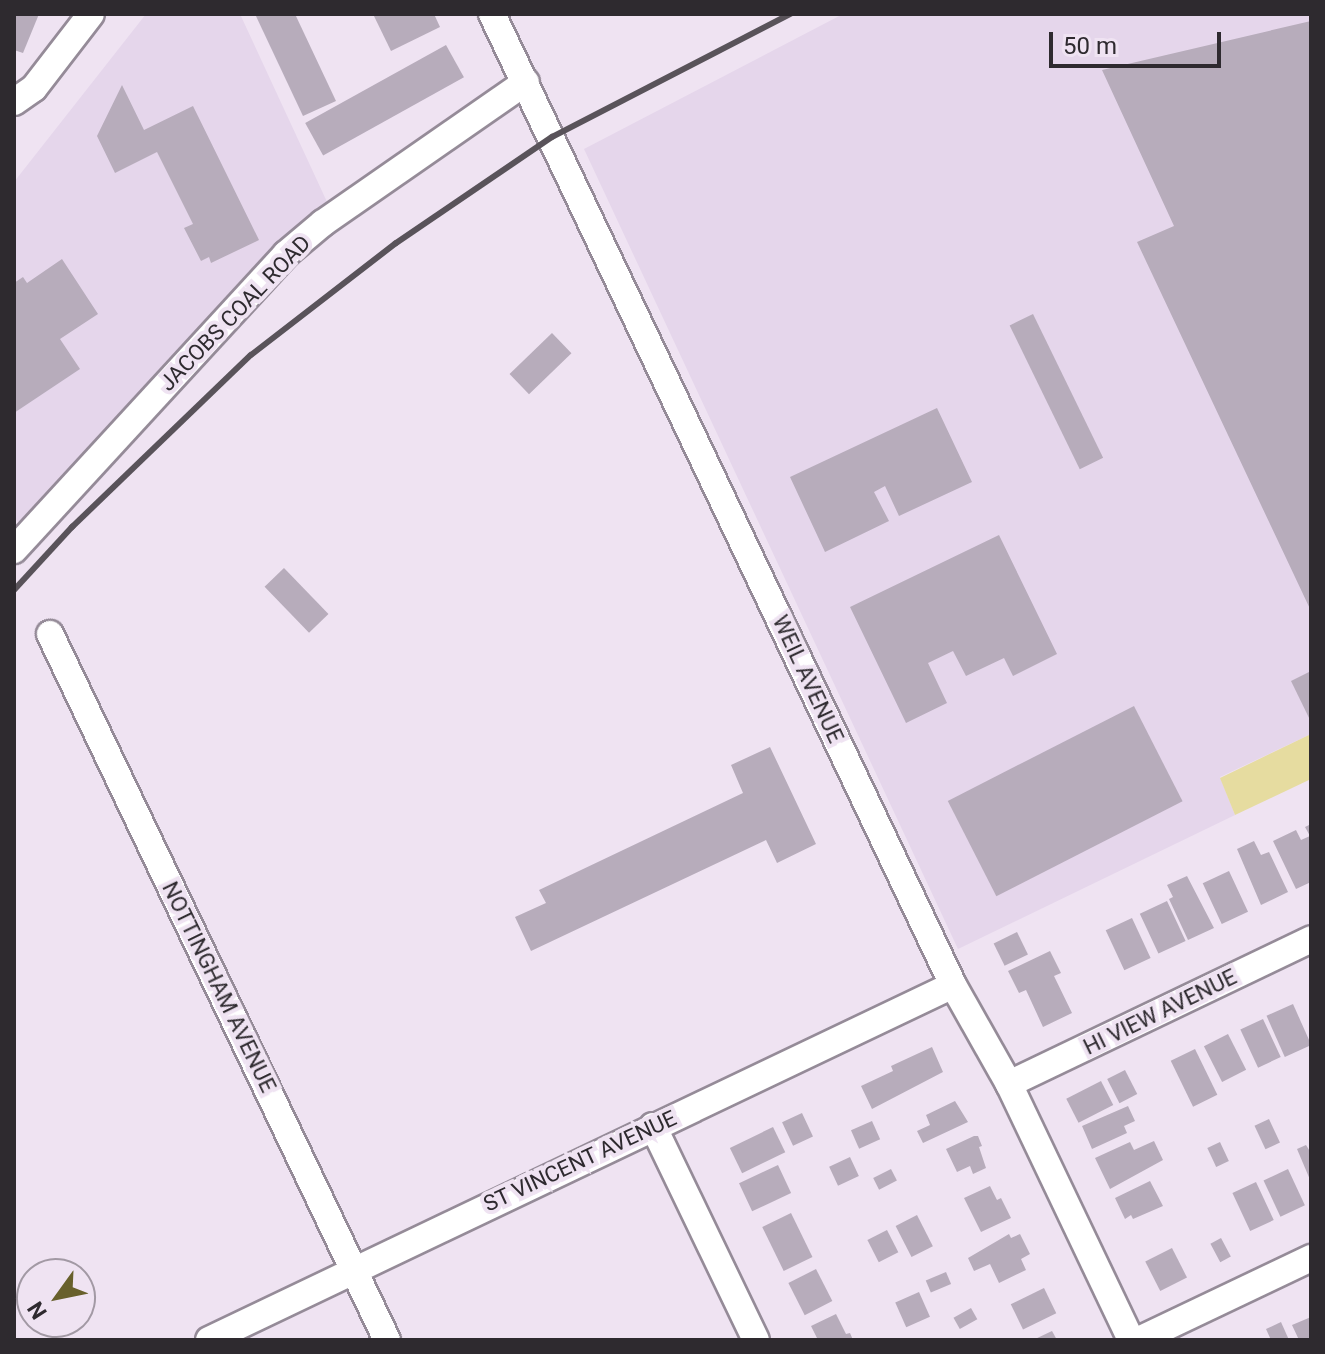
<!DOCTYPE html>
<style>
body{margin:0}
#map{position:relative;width:1325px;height:1354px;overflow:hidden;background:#efe3f2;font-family:Roboto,sans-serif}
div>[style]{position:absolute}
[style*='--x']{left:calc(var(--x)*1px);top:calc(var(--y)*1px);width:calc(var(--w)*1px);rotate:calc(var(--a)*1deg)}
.built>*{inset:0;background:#e5d6eb}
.green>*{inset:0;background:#e6dca0}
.building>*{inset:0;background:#b7acbb;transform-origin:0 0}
.roads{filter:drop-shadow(2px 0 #958b98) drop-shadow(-2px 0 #958b98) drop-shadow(0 2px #958b98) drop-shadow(0 -2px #958b98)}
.minor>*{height:26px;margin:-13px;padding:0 13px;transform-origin:13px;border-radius:13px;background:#fff}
.rail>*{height:6px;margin:-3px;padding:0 3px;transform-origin:3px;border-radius:3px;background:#59535a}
span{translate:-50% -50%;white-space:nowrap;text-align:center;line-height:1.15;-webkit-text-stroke:8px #efe3f2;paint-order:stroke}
.street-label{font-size:22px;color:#2e2a2f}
.frame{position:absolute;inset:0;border:16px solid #2e2a2f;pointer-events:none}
.north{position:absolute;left:16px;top:1258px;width:80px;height:80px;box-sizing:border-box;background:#efe3f2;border:2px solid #a299a4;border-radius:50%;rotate:237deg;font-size:22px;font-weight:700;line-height:32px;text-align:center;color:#2e2a2f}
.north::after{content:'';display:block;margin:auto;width:28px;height:36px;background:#68602c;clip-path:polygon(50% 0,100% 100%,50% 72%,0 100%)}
.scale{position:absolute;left:1049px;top:32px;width:172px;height:36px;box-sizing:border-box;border:4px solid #2e2a2f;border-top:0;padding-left:10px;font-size:24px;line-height:28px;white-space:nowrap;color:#2e2a2f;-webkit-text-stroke:6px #efe3f2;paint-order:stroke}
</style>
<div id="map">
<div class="built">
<i style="clip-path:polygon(146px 14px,240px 14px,328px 204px,301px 223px,243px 278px,28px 521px,18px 522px,14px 517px,14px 182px)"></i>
<i style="clip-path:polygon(843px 14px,1311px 14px,1311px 734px,1220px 777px,1235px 815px,958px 949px,584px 149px)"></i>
</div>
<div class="green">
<i style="clip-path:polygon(1311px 734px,1311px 779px,1235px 815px,1220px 778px)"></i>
</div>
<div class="building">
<i style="clip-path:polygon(14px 14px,39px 14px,23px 53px,14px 50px)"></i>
<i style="clip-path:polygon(255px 14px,295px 14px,336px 101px,303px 116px)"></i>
<i style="clip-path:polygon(373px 14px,434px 14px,440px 27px,391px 51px)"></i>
<i style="clip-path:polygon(1311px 21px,1311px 611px,1137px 242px,1174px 226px,1102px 70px)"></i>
<i style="left:446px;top:45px;width:37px;height:161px;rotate:61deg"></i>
<i style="clip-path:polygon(122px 85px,144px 130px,193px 106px,259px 240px,211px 263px,209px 257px,201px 261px,184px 228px,193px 224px,157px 152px,115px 173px,97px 136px)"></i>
<i style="clip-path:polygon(62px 259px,98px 314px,60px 339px,80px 369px,14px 413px,14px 283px,23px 277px,27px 283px)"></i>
<i style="left:1033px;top:314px;width:160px;height:26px;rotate:64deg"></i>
<i style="left:552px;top:333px;width:28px;height:59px;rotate:46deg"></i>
<i style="clip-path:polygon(937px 408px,972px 482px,899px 516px,885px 486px,874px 492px,889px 521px,825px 552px,790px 477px)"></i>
<i style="clip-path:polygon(999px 535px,1057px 654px,1013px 676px,1004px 658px,966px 676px,953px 651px,928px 663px,947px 703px,906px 723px,850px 607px)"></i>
<i style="left:284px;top:568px;width:64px;height:27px;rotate:46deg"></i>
<i style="clip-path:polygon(1311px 671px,1311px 722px,1291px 681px)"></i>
<i style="left:1134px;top:706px;width:107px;height:209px;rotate:63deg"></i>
<i style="clip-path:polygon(770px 747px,816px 844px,777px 863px,766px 840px,531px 951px,515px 917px,546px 903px,539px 890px,743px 793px,731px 765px)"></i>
<i style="clip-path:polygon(1311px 824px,1311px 882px,1296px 889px,1273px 841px,1296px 830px,1301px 840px,1310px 836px,1305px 827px)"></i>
<i style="clip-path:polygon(1254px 841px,1261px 855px,1269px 852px,1288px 892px,1261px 905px,1237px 849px)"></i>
<i style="left:1229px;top:871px;width:45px;height:29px;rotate:65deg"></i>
<i style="clip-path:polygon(1187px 876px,1214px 928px,1188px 940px,1169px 899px,1173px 897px,1167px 885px)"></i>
<i style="left:1167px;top:901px;width:44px;height:30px;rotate:65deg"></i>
<i style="left:1132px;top:918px;width:44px;height:29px;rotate:65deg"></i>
<i style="left:1017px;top:932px;width:25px;height:26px;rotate:64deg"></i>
<i style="clip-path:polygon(1050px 951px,1061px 973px,1054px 976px,1072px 1013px,1043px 1027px,1026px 990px,1019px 993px,1008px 971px)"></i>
<i style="left:1293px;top:1004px;width:45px;height:29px;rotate:66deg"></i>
<i style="left:1263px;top:1019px;width:42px;height:25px;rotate:65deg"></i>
<i style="left:1228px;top:1034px;width:40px;height:27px;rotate:63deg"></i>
<i style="clip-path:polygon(932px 1047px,943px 1072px,872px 1109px,861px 1086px,893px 1071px,891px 1066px)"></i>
<i style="left:1195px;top:1049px;width:51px;height:27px;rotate:64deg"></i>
<i style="left:1125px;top:1070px;width:27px;height:20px;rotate:63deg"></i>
<i style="left:1101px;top:1081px;width:27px;height:39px;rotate:63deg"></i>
<i style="clip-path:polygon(955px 1101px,968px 1122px,923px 1143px,917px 1131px,930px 1125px,926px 1115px)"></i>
<i style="clip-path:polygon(1128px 1106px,1135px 1121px,1124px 1126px,1127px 1133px,1092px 1149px,1082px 1126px)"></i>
<i style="left:802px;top:1113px;width:26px;height:22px;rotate:65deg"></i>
<i style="left:1269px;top:1119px;width:26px;height:16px;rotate:65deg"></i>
<i style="left:872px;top:1121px;width:20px;height:23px;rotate:66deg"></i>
<i style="left:773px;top:1127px;width:28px;height:48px;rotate:64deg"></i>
<i style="clip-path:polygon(974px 1136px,978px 1136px,982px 1146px,979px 1147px,986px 1168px,973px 1174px,970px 1166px,957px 1172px,946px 1149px)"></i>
<i style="clip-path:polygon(1154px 1141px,1163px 1160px,1110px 1189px,1095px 1158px,1130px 1142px,1134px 1150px)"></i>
<i style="left:1220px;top:1142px;width:21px;height:14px;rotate:65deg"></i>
<i style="clip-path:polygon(1306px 1145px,1311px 1153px,1311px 1182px,1297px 1149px)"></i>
<i style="left:850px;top:1157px;width:21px;height:23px;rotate:65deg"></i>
<i style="left:778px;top:1165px;width:31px;height:43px;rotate:65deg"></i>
<i style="left:891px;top:1169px;width:13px;height:20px;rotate:63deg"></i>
<i style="left:1288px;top:1169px;width:40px;height:27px;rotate:65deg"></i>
<i style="clip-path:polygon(1150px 1181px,1163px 1206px,1133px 1219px,1131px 1215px,1125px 1219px,1115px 1198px)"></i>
<i style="left:1256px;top:1182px;width:42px;height:26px;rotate:65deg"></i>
<i style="clip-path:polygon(990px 1186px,997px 1200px,1001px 1198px,1011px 1218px,981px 1232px,964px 1198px)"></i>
<i style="left:791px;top:1213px;width:49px;height:32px;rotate:64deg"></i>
<i style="left:917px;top:1215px;width:35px;height:24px;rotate:63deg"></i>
<i style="left:887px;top:1230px;width:25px;height:22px;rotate:63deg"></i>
<i style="clip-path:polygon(1009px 1234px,1011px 1238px,1020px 1234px,1030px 1254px,1021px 1259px,1026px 1270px,999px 1283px,990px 1264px,974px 1271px,968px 1258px)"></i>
<i style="left:1221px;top:1238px;width:21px;height:12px;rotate:62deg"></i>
<i style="left:1172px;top:1248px;width:33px;height:30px;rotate:63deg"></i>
<i style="left:816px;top:1269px;width:36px;height:31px;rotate:63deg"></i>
<i style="left:946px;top:1272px;width:13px;height:22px;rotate:67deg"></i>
<i style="left:1044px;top:1288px;width:28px;height:37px;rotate:64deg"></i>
<i style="left:919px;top:1292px;width:27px;height:26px;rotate:66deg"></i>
<i style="left:971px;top:1308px;width:13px;height:20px;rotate:61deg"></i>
<i style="clip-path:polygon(836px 1314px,846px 1334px,850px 1333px,853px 1340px,818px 1340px,811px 1326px)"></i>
<i style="clip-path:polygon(1311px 1317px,1311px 1340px,1299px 1340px,1292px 1325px)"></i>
<i style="clip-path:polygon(1281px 1322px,1289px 1340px,1271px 1340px,1266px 1329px)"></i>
<i style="clip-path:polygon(1052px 1331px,1057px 1340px,1033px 1340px)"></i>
</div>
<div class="roads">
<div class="minor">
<i style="--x:492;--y:14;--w:1075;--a:64.6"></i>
<i style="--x:953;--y:985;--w:114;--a:60.5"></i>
<i style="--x:1009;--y:1084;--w:284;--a:64.5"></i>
<i style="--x:14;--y:102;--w:24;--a:-35"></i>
<i style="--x:34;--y:88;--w:93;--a:-52.4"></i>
<i style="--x:14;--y:550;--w:402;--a:-47.4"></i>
<i style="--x:286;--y:254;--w:48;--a:-40"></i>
<i style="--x:323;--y:223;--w:247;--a:-34.8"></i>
<i style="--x:50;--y:634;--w:782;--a:64.48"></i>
<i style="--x:1009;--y:1084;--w:335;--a:-25.6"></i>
<i style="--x:653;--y:1126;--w:237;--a:64.3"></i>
<i style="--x:209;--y:1340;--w:824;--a:-25.51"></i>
<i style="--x:1139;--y:1340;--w:191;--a:-25.5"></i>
</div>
</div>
<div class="rail">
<i style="--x:14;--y:590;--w:86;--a:-47.4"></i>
<i style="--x:72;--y:527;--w:248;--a:-43.9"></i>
<i style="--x:251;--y:355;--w:183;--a:-37.7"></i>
<i style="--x:396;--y:243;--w:189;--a:-34.2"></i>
<i style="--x:552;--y:137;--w:268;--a:-27.3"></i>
</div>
<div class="street-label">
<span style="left:235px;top:313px;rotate:-46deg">JACOBS COAL ROAD</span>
<span style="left:808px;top:679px;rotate:65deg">WEIL AVENUE</span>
<span style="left:219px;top:987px;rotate:64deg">NOTTINGHAM AVENUE</span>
<span style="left:1160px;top:1012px;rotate:-26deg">HI VIEW AVENUE</span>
<span style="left:580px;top:1161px;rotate:-25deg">ST VINCENT AVENUE</span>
</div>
<div class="frame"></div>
<div class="north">N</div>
<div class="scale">50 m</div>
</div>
